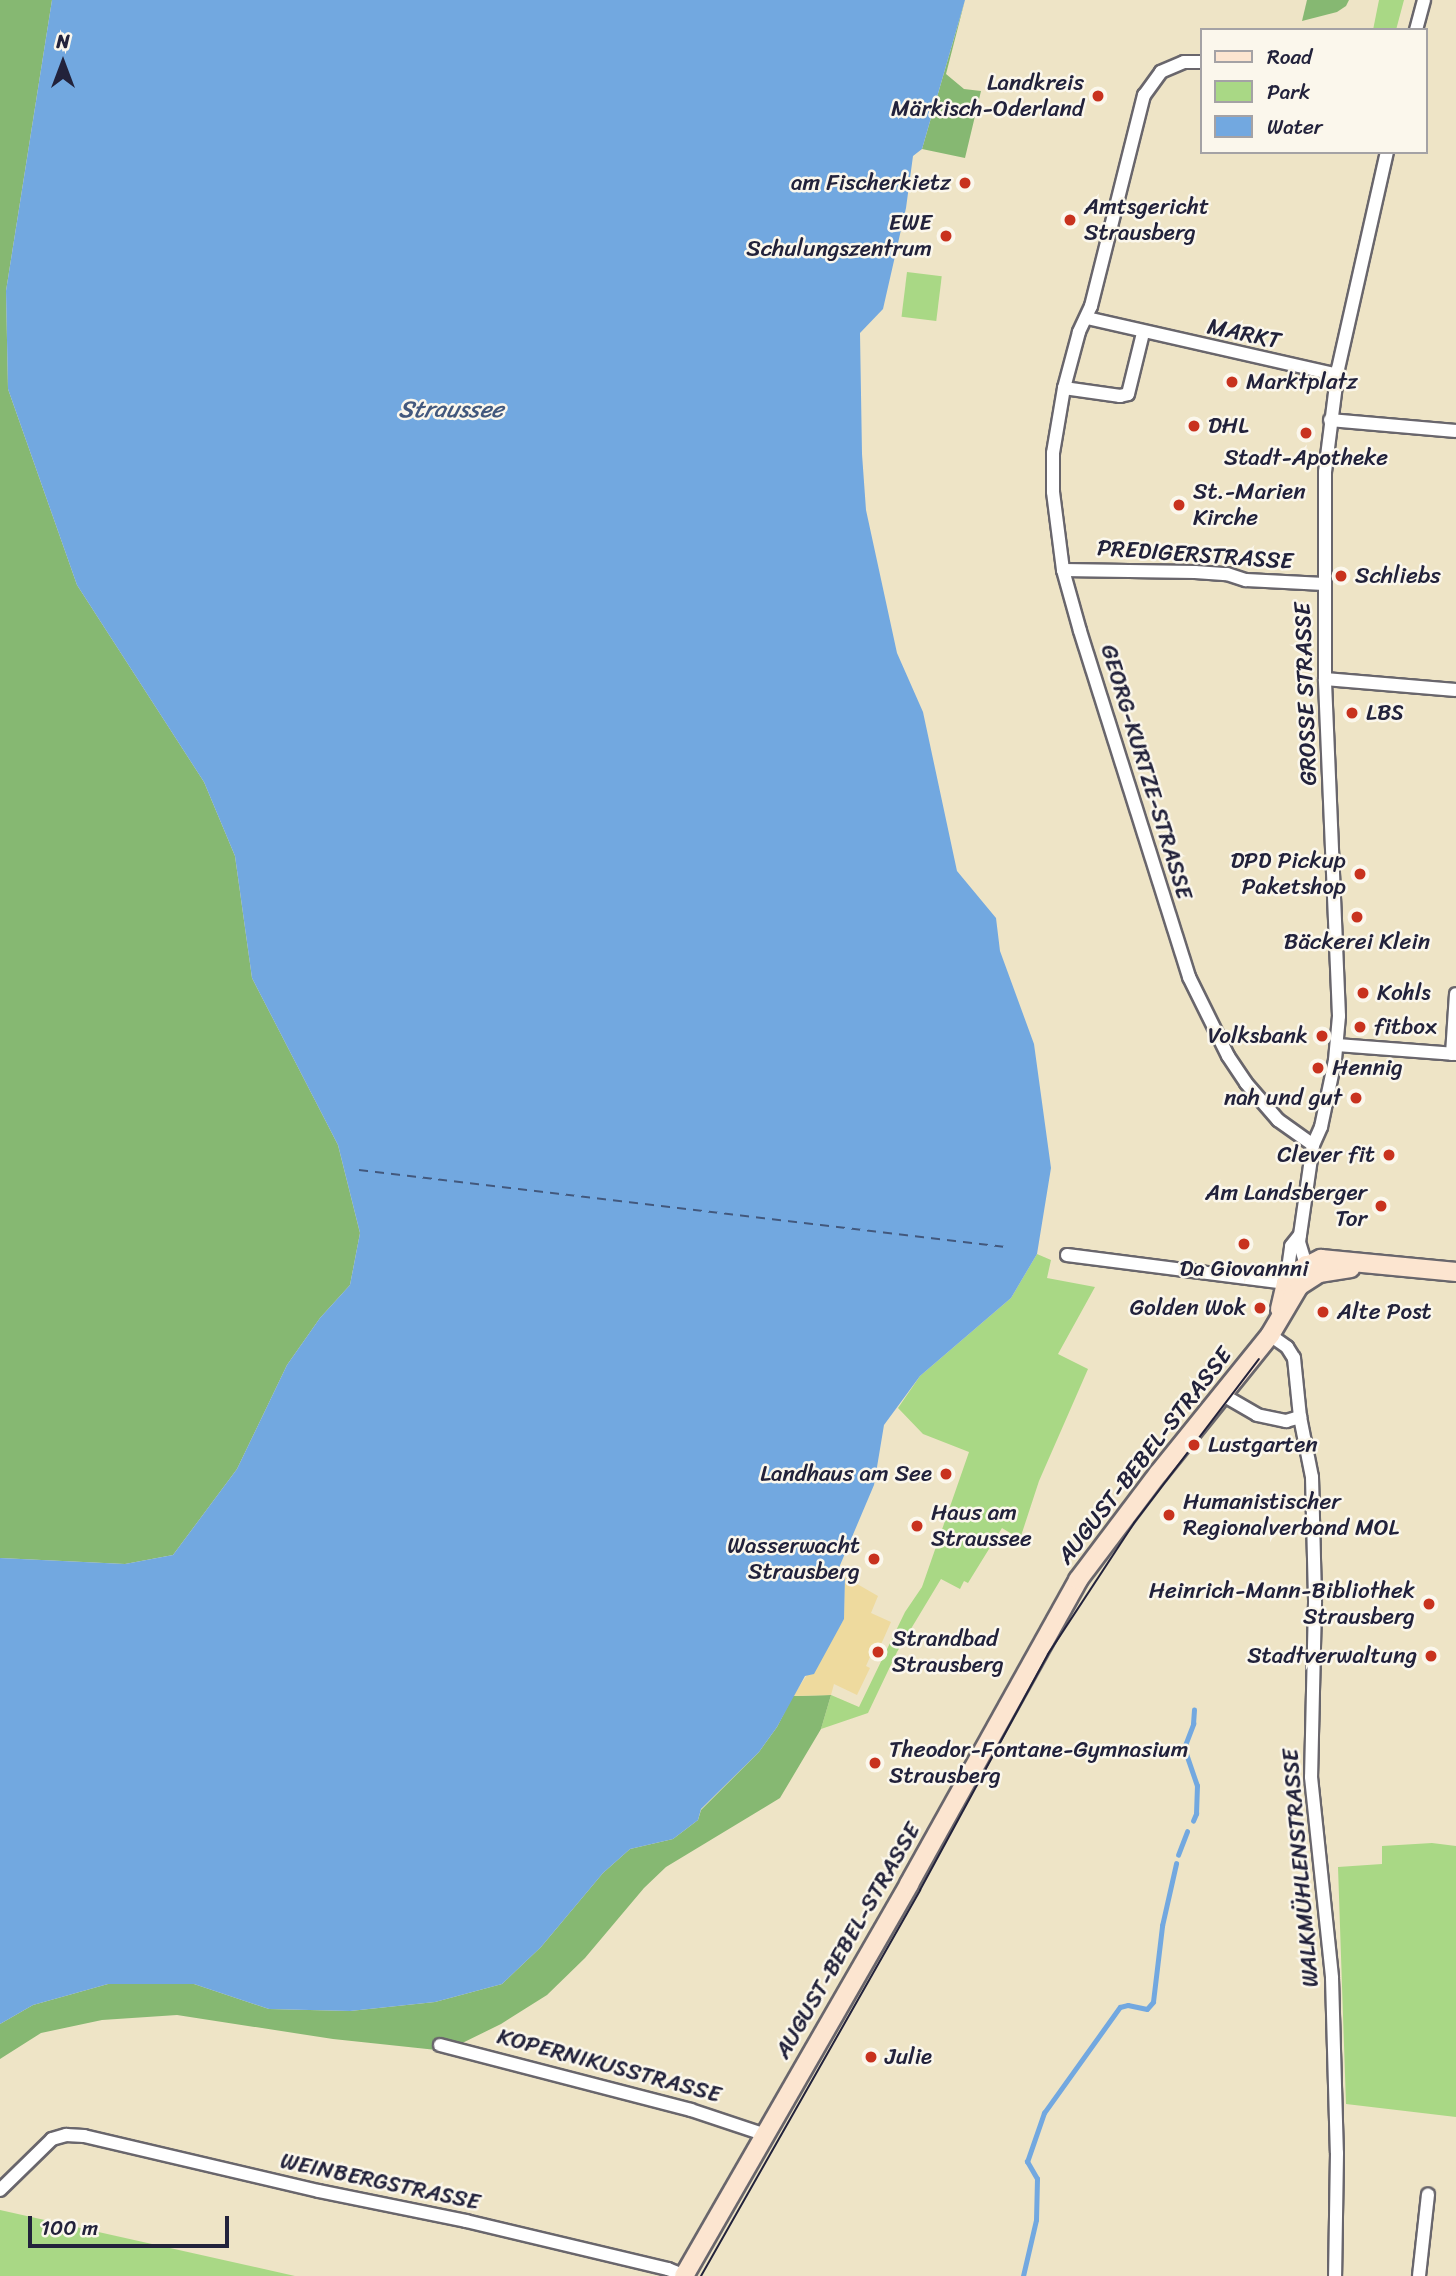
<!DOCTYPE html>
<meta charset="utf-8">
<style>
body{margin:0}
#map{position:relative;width:1456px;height:2276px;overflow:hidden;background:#eee4c6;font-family:Sriracha,sans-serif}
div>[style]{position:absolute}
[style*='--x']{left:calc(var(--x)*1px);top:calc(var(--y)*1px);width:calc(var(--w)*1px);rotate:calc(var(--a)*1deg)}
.green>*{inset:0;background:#a9d885;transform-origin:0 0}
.forest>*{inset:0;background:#86b872}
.sand>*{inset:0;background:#eeda9e}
.water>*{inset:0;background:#72a8e0}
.stream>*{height:4.5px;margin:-2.25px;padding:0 2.25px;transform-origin:2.25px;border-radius:2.25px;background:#72a8e0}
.ferry>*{height:2px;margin-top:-1px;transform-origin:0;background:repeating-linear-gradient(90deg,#42587d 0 9px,transparent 0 16px)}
.roads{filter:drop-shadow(2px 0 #69666c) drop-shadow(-2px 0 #69666c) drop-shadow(0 2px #69666c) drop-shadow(0 -2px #69666c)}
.street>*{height:12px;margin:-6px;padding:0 6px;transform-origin:6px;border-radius:6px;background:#fff}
.secondary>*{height:18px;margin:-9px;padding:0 9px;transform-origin:9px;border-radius:9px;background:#fce5d0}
.tram>*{height:2px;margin:-1px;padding:0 1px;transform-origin:1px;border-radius:1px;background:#22223b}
.dots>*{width:19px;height:19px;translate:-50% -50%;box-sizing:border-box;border:4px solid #fbf7ec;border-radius:50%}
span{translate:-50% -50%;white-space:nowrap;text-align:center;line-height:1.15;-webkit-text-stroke:5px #fbf7ec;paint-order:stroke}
.poi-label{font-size:23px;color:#22223b}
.right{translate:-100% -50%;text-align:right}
.left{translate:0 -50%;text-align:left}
.street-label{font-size:23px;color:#22223b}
.water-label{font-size:24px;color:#42587d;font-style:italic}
.legend{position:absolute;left:1200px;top:28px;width:228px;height:126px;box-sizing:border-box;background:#fbf7ec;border:2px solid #a4a2a5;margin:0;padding:9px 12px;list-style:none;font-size:21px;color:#22223b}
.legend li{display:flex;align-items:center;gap:14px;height:35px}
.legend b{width:35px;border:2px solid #a4a2a5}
.north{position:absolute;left:28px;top:28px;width:70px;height:70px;-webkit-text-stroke:5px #fbf7ec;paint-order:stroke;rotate:0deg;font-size:19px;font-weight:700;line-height:28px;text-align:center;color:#22223b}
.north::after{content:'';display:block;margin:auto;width:24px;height:32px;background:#22223b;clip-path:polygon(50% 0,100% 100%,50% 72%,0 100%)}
.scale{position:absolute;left:28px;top:2216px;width:201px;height:32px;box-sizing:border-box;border:4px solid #22223b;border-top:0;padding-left:9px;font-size:21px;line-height:24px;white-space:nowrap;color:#22223b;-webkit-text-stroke:5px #fbf7ec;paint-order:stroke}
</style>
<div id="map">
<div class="green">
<i style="clip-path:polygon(1379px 0,1404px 0,1396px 30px,1373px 30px)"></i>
<i style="left:907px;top:272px;width:35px;height:45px;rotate:7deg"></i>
<i style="clip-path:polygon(1037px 1254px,1051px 1260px,1047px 1278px,1095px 1287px,1058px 1354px,1088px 1369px,1039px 1481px,1020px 1539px,1002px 1528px,968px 1583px,964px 1581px,960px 1589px,941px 1579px,897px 1652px,868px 1713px,821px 1729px,831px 1695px,859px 1707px,905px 1612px,922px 1587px,969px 1452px,923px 1434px,898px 1408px,920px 1376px,1011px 1298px)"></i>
<i style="clip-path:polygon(1432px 1843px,1456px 1846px,1456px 2117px,1346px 2104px,1338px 1867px,1382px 1864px,1382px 1846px)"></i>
<i style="clip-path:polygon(0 2210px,295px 2276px,0 2276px)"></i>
</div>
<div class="forest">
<i style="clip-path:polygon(0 0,52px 0,6px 291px,8px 389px,77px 585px,204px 782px,235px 856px,252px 978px,338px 1145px,360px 1233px,350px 1285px,320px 1318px,287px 1365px,237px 1469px,173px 1555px,125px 1564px,0 1558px)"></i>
<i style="clip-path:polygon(965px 0,946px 74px,964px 89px,981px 91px,965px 158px,922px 149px)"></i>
<i style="clip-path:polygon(1307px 0,1349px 0,1346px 6px,1337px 12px,1302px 21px)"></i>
<i style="clip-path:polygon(831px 1695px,821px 1729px,780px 1798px,666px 1867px,644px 1888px,585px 1958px,547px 1995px,501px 2024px,446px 2051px,333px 2039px,177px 2015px,102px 2020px,41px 2033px,0 2059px,0 2024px,33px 2005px,108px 1984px,194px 1984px,269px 2009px,350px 2011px,435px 2002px,502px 1984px,541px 1947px,603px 1873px,630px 1849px,673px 1839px,698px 1820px,701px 1810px,759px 1752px,777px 1727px,793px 1696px)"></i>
</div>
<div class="sand">
<i style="clip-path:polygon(845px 1577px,878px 1596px,871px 1613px,891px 1622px,879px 1649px,874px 1648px,866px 1666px,870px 1668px,857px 1695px,834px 1684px,831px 1695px,793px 1696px,844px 1619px)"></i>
</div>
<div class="water">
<i style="clip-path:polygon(52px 0,965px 0,922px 149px,913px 156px,906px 208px,883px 309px,860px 333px,862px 454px,866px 510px,897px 653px,923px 712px,957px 871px,996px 918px,1000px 951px,1034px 1044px,1051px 1168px,1037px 1254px,1011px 1298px,920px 1376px,884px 1425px,874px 1485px,838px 1570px,845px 1577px,844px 1619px,814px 1674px,805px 1676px,777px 1727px,759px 1752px,701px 1809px,698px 1820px,673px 1839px,630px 1849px,603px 1873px,541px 1947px,502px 1984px,435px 2002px,350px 2011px,269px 2009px,194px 1984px,108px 1984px,33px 2005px,0 2024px,0 1558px,125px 1564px,173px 1555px,237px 1469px,287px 1365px,320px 1318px,350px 1285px,360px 1233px,338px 1145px,252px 978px,235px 856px,204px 782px,77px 585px,8px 389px,6px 291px)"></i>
</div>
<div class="stream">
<i style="--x:1193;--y:1821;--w:8;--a:-67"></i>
<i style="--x:1196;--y:1814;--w:28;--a:-88"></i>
<i style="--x:1197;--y:1786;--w:40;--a:-108.9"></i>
<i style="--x:1184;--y:1748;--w:26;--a:-69"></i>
<i style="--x:1193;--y:1724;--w:14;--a:-86"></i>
<i style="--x:1178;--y:1855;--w:25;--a:-69"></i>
<i style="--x:1023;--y:2276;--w:57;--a:-76.9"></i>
<i style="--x:1036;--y:2220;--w:41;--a:-88.6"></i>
<i style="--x:1037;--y:2179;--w:20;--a:-120"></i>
<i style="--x:1027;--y:2162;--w:52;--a:-70.9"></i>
<i style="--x:1044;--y:2113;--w:130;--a:-54.4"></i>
<i style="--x:1120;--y:2007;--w:8;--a:-14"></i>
<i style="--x:1128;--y:2005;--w:19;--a:12"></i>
<i style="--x:1147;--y:2009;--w:9;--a:-49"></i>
<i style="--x:1153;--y:2002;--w:77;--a:-83.2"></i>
<i style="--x:1162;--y:1926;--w:64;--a:-77.3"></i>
</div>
<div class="ferry">
<i style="--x:359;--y:1170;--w:651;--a:6.8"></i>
</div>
<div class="roads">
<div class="street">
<i style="--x:1416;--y:30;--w:31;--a:-75"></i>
<i style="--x:1202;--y:62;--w:18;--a:180"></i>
<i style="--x:1184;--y:62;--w:25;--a:157"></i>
<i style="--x:1161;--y:72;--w:29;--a:126"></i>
<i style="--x:1144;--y:95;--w:218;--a:104.1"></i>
<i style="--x:1091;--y:306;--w:29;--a:115"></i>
<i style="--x:1079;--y:332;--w:58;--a:105"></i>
<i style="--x:1064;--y:388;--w:66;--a:99.6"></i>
<i style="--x:1053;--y:453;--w:39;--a:90"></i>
<i style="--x:1053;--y:492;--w:79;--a:82.7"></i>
<i style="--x:1063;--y:570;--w:63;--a:74.4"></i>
<i style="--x:1080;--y:631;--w:363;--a:72.5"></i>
<i style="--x:1189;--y:977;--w:88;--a:63.7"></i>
<i style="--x:1228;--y:1056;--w:32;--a:56"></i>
<i style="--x:1246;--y:1083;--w:49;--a:49.1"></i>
<i style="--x:1278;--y:1120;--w:43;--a:35.5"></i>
<i style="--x:1087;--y:318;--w:256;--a:12.8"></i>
<i style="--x:1064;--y:388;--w:57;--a:8.1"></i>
<i style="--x:1120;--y:396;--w:8;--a:-14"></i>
<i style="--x:1128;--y:394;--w:63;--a:-76.2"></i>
<i style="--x:1330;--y:420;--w:126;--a:5"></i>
<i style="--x:1063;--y:570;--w:132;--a:0.9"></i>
<i style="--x:1195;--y:572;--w:32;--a:4"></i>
<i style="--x:1227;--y:574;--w:20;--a:18"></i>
<i style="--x:1246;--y:580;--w:78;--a:2.9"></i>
<i style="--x:1325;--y:679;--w:131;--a:4.8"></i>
<i style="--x:1337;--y:1045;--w:119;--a:4.3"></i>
<i style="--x:1452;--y:1054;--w:60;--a:-86.2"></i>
<i style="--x:1067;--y:1255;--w:227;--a:7.3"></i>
<i style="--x:1306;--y:1265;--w:24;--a:-107"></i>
<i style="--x:1299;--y:1242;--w:98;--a:-81.8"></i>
<i style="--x:1313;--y:1145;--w:20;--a:-66"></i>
<i style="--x:1321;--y:1127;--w:68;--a:-78.2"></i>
<i style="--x:1335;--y:1060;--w:44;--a:-84.8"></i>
<i style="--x:1339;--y:1016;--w:337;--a:-92.4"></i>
<i style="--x:1325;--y:679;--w:207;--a:-90"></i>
<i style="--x:1325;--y:472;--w:104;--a:-82.8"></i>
<i style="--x:1338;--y:369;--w:222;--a:-77.3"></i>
<i style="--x:1286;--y:1283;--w:37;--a:-82"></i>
<i style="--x:1291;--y:1246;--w:14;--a:-51"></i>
<i style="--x:1270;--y:1335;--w:21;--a:35"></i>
<i style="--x:1287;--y:1347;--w:13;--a:58"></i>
<i style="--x:1294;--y:1358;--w:59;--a:84.2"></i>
<i style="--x:1300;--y:1417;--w:61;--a:78.7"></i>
<i style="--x:1312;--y:1477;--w:126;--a:88.6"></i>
<i style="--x:1315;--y:1603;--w:174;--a:91.3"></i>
<i style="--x:1311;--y:1777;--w:202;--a:84"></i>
<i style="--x:1332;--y:1978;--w:175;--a:88.4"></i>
<i style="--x:1337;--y:2153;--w:123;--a:90.9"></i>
<i style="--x:1223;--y:1395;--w:39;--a:30"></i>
<i style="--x:1257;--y:1415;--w:30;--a:12"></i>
<i style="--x:1286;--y:1421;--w:15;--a:-16"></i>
<i style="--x:440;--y:2045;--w:259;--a:14.5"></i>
<i style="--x:691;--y:2110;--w:79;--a:18.4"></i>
<i style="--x:0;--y:2190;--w:73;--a:-44.4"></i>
<i style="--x:52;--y:2139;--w:15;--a:-16"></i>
<i style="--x:66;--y:2135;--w:18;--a:3"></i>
<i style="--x:84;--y:2136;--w:241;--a:13.2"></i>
<i style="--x:319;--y:2191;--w:150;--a:11.5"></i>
<i style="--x:466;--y:2221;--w:208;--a:13.4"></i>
<i style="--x:668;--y:2269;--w:18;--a:22"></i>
<i style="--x:1419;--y:2276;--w:82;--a:-83.7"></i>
</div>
<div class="secondary">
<i style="--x:1299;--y:1286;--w:24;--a:-33"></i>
<i style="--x:1319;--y:1273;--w:32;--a:-9"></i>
<i style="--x:1280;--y:1309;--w:27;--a:-77"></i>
<i style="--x:1286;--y:1283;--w:16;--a:-47"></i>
<i style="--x:1297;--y:1271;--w:27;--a:-27"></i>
<i style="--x:1321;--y:1259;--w:136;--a:5.5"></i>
<i style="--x:684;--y:2276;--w:452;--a:-60.1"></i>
<i style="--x:909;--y:1884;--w:348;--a:-60.9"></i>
<i style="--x:1078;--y:1580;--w:133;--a:-53"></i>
<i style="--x:1158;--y:1474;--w:179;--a:-51.1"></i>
<i style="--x:1270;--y:1335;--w:57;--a:-59.4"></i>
<i style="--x:1299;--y:1286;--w:22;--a:-72"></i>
</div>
</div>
<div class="tram">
<i style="--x:701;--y:2276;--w:444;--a:-60.4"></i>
<i style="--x:920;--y:1890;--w:268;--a:-61.5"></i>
<i style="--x:1048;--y:1654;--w:157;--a:-56.7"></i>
<i style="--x:1134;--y:1523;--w:206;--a:-52.7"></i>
</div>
<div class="dots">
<i style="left:1098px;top:96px;background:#c8321e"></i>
<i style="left:965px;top:183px;background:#c8321e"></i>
<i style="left:1070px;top:220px;background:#c8321e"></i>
<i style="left:946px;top:236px;background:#c8321e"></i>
<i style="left:1232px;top:382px;background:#c8321e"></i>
<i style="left:1194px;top:426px;background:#c8321e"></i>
<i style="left:1306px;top:433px;background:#c8321e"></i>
<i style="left:1179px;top:505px;background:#c8321e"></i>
<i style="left:1341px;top:576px;background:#c8321e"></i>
<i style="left:1352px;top:713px;background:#c8321e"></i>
<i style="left:1360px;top:874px;background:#c8321e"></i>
<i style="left:1357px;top:917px;background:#c8321e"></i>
<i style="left:1363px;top:993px;background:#c8321e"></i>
<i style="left:1360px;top:1027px;background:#c8321e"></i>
<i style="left:1322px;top:1036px;background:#c8321e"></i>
<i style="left:1318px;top:1068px;background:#c8321e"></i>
<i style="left:1356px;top:1098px;background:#c8321e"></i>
<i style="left:1389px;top:1155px;background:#c8321e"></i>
<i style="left:1381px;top:1206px;background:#c8321e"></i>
<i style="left:1244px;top:1244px;background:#c8321e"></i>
<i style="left:1260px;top:1308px;background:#c8321e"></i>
<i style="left:1323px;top:1312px;background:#c8321e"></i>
<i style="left:1194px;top:1445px;background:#c8321e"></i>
<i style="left:946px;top:1474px;background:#c8321e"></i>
<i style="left:1169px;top:1515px;background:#c8321e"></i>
<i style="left:917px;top:1526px;background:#c8321e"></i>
<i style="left:874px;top:1559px;background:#c8321e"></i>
<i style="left:1429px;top:1604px;background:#c8321e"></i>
<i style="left:878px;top:1652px;background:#c8321e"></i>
<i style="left:1431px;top:1656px;background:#c8321e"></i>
<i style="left:875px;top:1763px;background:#c8321e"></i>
<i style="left:871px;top:2057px;background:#c8321e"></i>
</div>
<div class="poi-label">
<span class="right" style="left:1084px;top:96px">Landkreis<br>Märkisch-Oderland</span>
<span class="right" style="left:951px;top:183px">am Fischerkietz</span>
<span class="left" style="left:1084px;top:220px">Amtsgericht<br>Strausberg</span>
<span class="right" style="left:932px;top:236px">EWE<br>Schulungszentrum</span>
<span class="left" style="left:1246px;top:382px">Marktplatz</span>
<span class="left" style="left:1208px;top:426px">DHL</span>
<span style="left:1306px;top:458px">Stadt-Apotheke</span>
<span class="left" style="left:1193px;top:505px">St.-Marien<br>Kirche</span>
<span class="left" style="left:1355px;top:576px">Schliebs</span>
<span class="left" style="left:1366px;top:713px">LBS</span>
<span class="right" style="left:1346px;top:874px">DPD Pickup<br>Paketshop</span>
<span style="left:1357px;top:942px">Bäckerei Klein</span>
<span class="left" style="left:1377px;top:993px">Kohls</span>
<span class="left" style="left:1374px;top:1027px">fitbox</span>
<span class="right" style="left:1308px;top:1036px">Volksbank</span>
<span class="left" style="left:1332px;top:1068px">Hennig</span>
<span class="right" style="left:1342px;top:1098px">nah und gut</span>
<span class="right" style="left:1375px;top:1155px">Clever fit</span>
<span class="right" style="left:1367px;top:1206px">Am Landsberger<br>Tor</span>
<span style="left:1244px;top:1269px">Da Giovannni</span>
<span class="right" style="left:1246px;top:1308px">Golden Wok</span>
<span class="left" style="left:1337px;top:1312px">Alte Post</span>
<span class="left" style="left:1208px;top:1445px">Lustgarten</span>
<span class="right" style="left:932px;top:1474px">Landhaus am See</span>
<span class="left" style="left:1183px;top:1515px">Humanistischer<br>Regionalverband MOL</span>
<span class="left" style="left:931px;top:1526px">Haus am<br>Straussee</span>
<span class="right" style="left:860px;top:1559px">Wasserwacht<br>Strausberg</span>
<span class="right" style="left:1415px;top:1604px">Heinrich-Mann-Bibliothek<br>Strausberg</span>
<span class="left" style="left:892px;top:1652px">Strandbad<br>Strausberg</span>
<span class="right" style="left:1417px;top:1656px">Stadtverwaltung</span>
<span class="left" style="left:889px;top:1763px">Theodor-Fontane-Gymnasium<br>Strausberg</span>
<span class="left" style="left:885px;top:2057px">Julie</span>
</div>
<div class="street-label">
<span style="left:1244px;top:334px;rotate:12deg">MARKT</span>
<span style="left:1195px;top:555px;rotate:4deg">PREDIGERSTRASSE</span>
<span style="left:1306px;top:694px;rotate:-92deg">GROSSE STRASSE</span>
<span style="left:1146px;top:772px;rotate:73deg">GEORG-KURTZE-STRASSE</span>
<span style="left:1145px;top:1456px;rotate:-52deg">AUGUST-BEBEL-STRASSE</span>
<span style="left:1301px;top:1868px;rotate:-95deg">WALKMÜHLENSTRASSE</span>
<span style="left:848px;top:1941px;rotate:-60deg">AUGUST-BEBEL-STRASSE</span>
<span style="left:609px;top:2066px;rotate:15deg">KOPERNIKUSSTRASSE</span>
<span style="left:380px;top:2182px;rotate:12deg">WEINBERGSTRASSE</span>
</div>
<div class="water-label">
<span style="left:451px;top:410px">Straussee</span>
</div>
<ul class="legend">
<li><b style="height:9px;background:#fce5d0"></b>Road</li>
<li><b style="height:19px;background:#a9d885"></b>Park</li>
<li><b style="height:19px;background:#72a8e0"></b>Water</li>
</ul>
<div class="north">N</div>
<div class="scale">100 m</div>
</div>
